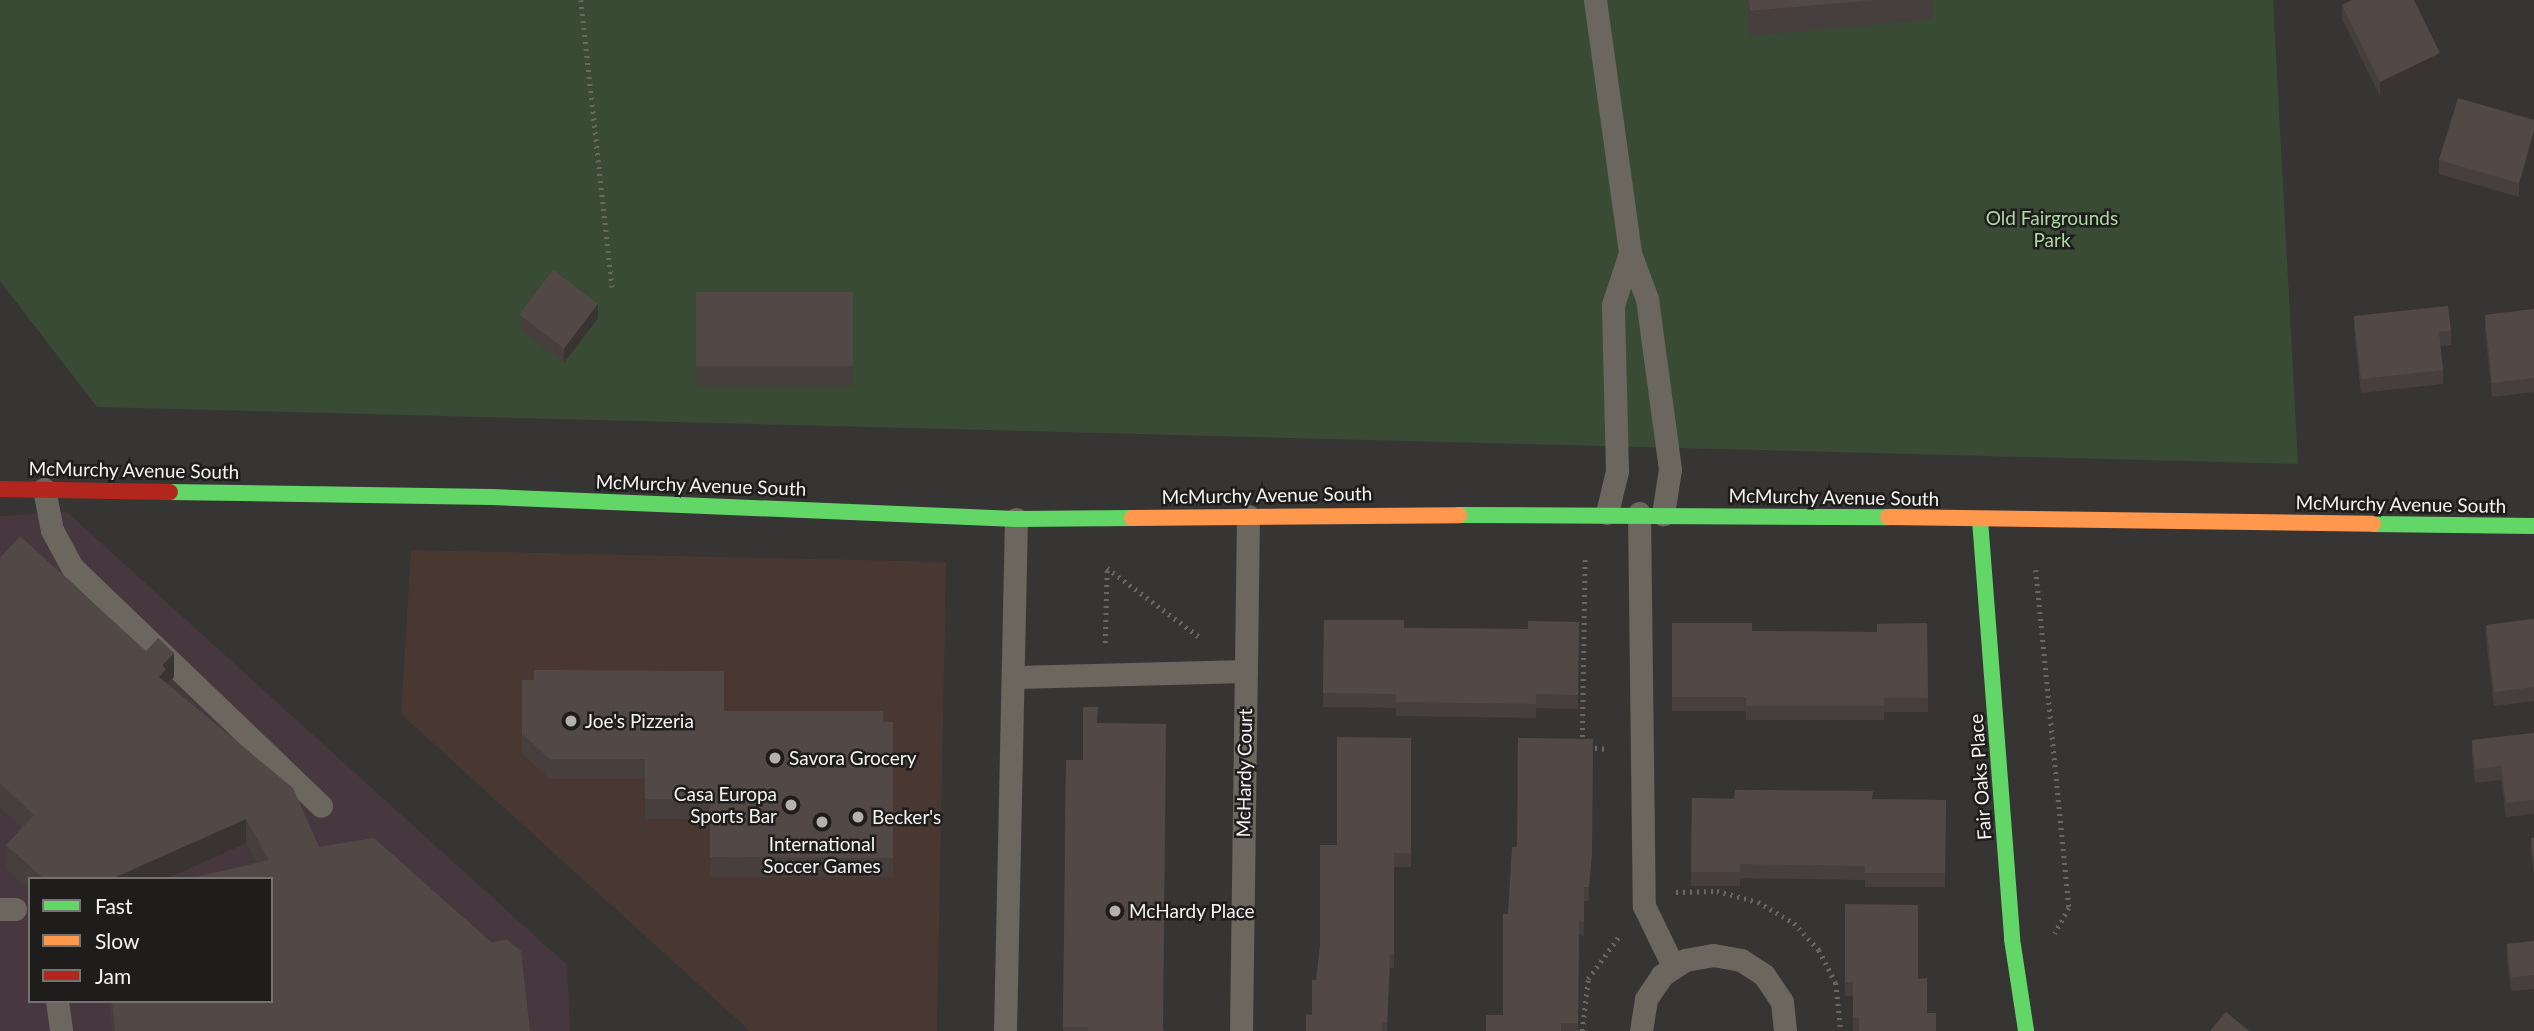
<!DOCTYPE html>
<style>
body{margin:0}
#map{position:relative;width:2534px;height:1031px;overflow:hidden;background:#373534;font-family:Lato,sans-serif}
div>[style]{position:absolute}
[style*='--x']{left:calc(var(--x)*1px);top:calc(var(--y)*1px);width:calc(var(--w)*1px);rotate:calc(var(--a)*1deg)}
.commercial>*{inset:0;background:#483831}
.industrial>*{inset:0;background:#47373e}
.green>*{inset:0;background:#394b34}
.path>*{height:4.5px;margin-top:-2.25px;transform-origin:0;background:repeating-linear-gradient(90deg,#6b6761 0 2px,transparent 0 7px)}
.lane>*{height:23px;margin:-11.5px;padding:0 11.5px;transform-origin:11.5px;border-radius:11.5px;background:#6b675e}
.fast>*{height:16px;margin:-8px;padding:0 8px;transform-origin:8px;border-radius:8px;background:#63d668}
.slow>*{height:16px;margin:-8px;padding:0 8px;transform-origin:8px;border-radius:8px;background:#ff974d}
.jam>*{height:16px;margin:-8px;padding:0 8px;transform-origin:8px;border-radius:8px;background:#b3261e}
.wall>*{inset:0;background:#473f3d;transform-origin:0 0}
.shaded-wall>*{inset:0;background:#393332}
.building>*{inset:0;background:#524947;transform-origin:0 0}
.dots>*{width:19px;height:19px;translate:-50% -50%;box-sizing:border-box;border:4px solid #1e1d1c;border-radius:50%}
span{translate:-50% -50%;white-space:nowrap;text-align:center;line-height:1.15;-webkit-text-stroke:5px #1e1d1c;paint-order:stroke}
.park-label{font-size:19px;color:#aed9a2}
.street-label{font-size:19px;color:#f6f4f3}
.poi-label{font-size:19px;color:#f6f4f3}
.left{translate:0 -50%;text-align:left}
.right{translate:-100% -50%;text-align:right}
.legend{position:absolute;left:28px;top:877px;width:245px;height:126px;box-sizing:border-box;background:#1e1d1c;border:2px solid #747372;margin:0;padding:9px 12px;list-style:none;font-size:21px;color:#f6f4f3}
.legend li{display:flex;align-items:center;gap:14px;height:35px}
.legend b{width:35px;border:2px solid #747372}
</style>
<div id="map">
<div class="commercial">
<i style="clip-path:polygon(411px 550px,946px 562px,937px 1031px,750px 1031px,401px 714px)"></i>
</div>
<div class="industrial">
<i style="clip-path:polygon(evenodd,67px 512px,567px 965px,570px 1031px,0 1031px,0 516px,67px 512px,30px 879px,271px 879px,271px 1001px,30px 1001px,30px 879px)"></i>
</div>
<div class="green">
<i style="clip-path:polygon(0 0,2273px 0,2298px 464px,97px 407px,0 281px)"></i>
</div>
<div class="path">
<i style="--x:581;--y:0;--w:289;--a:83.8"></i>
<i style="--x:1107;--y:568;--w:117;--a:36.7"></i>
<i style="--x:2036;--y:570;--w:340;--a:84.4"></i>
<i style="--x:2069;--y:908;--w:29;--a:119"></i>
<i style="--x:1105;--y:643;--w:76;--a:-88.5"></i>
<i style="--x:1582;--y:744;--w:188;--a:-89.1"></i>
<i style="--x:1588;--y:747;--w:19;--a:6"></i>
<i style="--x:1676;--y:892;--w:41;--a:-1.4"></i>
<i style="--x:1717;--y:891;--w:42;--a:15"></i>
<i style="--x:1758;--y:902;--w:42;--a:30.3"></i>
<i style="--x:1794;--y:923;--w:37;--a:47"></i>
<i style="--x:1819;--y:950;--w:37;--a:63"></i>
<i style="--x:1836;--y:983;--w:48;--a:84.1"></i>
<i style="--x:1582;--y:1031;--w:52;--a:-83.4"></i>
<i style="--x:1588;--y:979;--w:54;--a:-54"></i>
</div>
<div class="lane">
<i style="--x:1595;--y:0;--w:255;--a:82.1"></i>
<i style="--x:1630;--y:253;--w:49;--a:69.7"></i>
<i style="--x:1647;--y:299;--w:172;--a:82.3"></i>
<i style="--x:1670;--y:469;--w:46;--a:98.8"></i>
<i style="--x:44;--y:489;--w:42;--a:79"></i>
<i style="--x:52;--y:530;--w:42;--a:61.6"></i>
<i style="--x:72;--y:567;--w:345;--a:43.8"></i>
<i style="--x:1607;--y:513;--w:43;--a:-76.6"></i>
<i style="--x:1617;--y:471;--w:166;--a:-91.4"></i>
<i style="--x:1613;--y:305;--w:55;--a:-71.9"></i>
<i style="--x:1639;--y:513;--w:393;--a:89.3"></i>
<i style="--x:1644;--y:906;--w:67;--a:64.2"></i>
<i style="--x:1016;--y:677;--w:230;--a:-1.5"></i>
<i style="--x:0;--y:909;--w:15;--a:0"></i>
<i style="--x:57;--y:1001;--w:30;--a:82"></i>
<i style="--x:1005;--y:1031;--w:512;--a:-88.77"></i>
<i style="--x:1241;--y:1031;--w:515;--a:-89.22"></i>
<i style="--x:1641;--y:1031;--w:32;--a:-81"></i>
<i style="--x:1646;--y:999;--w:29;--a:-56"></i>
<i style="--x:1662;--y:975;--w:27;--a:-33"></i>
<i style="--x:1685;--y:960;--w:28;--a:-10"></i>
<i style="--x:1713;--y:955;--w:28;--a:10"></i>
<i style="--x:1741;--y:960;--w:27;--a:33"></i>
<i style="--x:1764;--y:975;--w:32;--a:56"></i>
<i style="--x:1782;--y:1002;--w:29;--a:84"></i>
</div>
<div class="fast">
<i style="--x:170;--y:492;--w:322;--a:0.9"></i>
<i style="--x:492;--y:497;--w:524;--a:2.4"></i>
<i style="--x:1016;--y:519;--w:116;--a:-0.5"></i>
<i style="--x:1459;--y:515;--w:429;--a:0.3"></i>
<i style="--x:1980;--y:520;--w:420;--a:85.6"></i>
<i style="--x:2012;--y:939;--w:93;--a:81.3"></i>
<i style="--x:2373;--y:524;--w:161;--a:0.7"></i>
</div>
<div class="slow">
<i style="--x:1888;--y:517;--w:485;--a:0.8"></i>
<i style="--x:1132;--y:518;--w:327;--a:-0.5"></i>
</div>
<div class="jam">
<i style="--x:0;--y:489;--w:170;--a:1"></i>
</div>
<div class="wall">
<i style="clip-path:polygon(1746px 0,1933px 0,1933px 19px,1750px 36px)"></i>
<i style="clip-path:polygon(2342px 5px,2440px 67px,2380px 96px,2342px 19px)"></i>
<i style="clip-path:polygon(2534px 120px,2519px 197px,2439px 174px,2439px 160px)"></i>
<i style="left:696px;top:292px;width:157px;height:94px"></i>
<i style="clip-path:polygon(2534px 309px,2534px 392px,2492px 397px,2485px 329px,2485px 315px)"></i>
<i style="clip-path:polygon(520px 315px,598px 318px,564px 363px,520px 329px)"></i>
<i style="clip-path:polygon(2354px 316px,2451px 331px,2451px 345px,2440px 346px,2443px 370px,2443px 384px,2361px 393px,2354px 330px)"></i>
<i style="clip-path:polygon(0 558px,146px 651px,174px 677px,167px 684px,319px 847px,530px 1031px,112px 1031px,110px 1001px,271px 1001px,257px 863px,246px 843px,166px 879px,30px 879px,30px 891px,6px 869px,6px 845px,22px 828px,0 808px)"></i>
<i style="clip-path:polygon(2534px 619px,2534px 701px,2494px 706px,2486px 639px,2486px 625px)"></i>
<i style="clip-path:polygon(1324px 620px,1404px 628px,1528px 629px,1579px 622px,1578px 709px,1536px 708px,1536px 718px,1396px 716px,1396px 708px,1323px 707px)"></i>
<i style="clip-path:polygon(1672px 623px,1752px 631px,1877px 632px,1927px 623px,1928px 712px,1884px 712px,1884px 720px,1746px 720px,1746px 711px,1672px 711px)"></i>
<i style="clip-path:polygon(522px 680px,724px 711px,893px 722px,893px 877px,710px 877px,710px 819px,645px 819px,645px 779px,550px 779px,522px 754px)"></i>
<i style="clip-path:polygon(1098px 723px,1164px 1031px,1063px 1031px,1066px 760px,1083px 760px)"></i>
<i style="clip-path:polygon(2534px 733px,2534px 814px,2506px 817px,2501px 780px,2475px 783px,2472px 754px,2472px 740px)"></i>
<i style="clip-path:polygon(1411px 738px,1411px 867px,1394px 867px,1394px 968px,1390px 968px,1387px 1031px,1306px 1031px,1312px 1015px,1316px 980px)"></i>
<i style="clip-path:polygon(1692px 798px,1946px 800px,1945px 887px,1865px 887px,1865px 880px,1740px 878px,1740px 886px,1691px 886px)"></i>
<i style="clip-path:polygon(2531px 838px,2534px 838px,2534px 876px,2531px 852px)"></i>
<i style="clip-path:polygon(1517px 847px,1592px 868px,1589px 901px,1584px 901px,1584px 936px,1579px 935px,1578px 1031px,1486px 1031px,1503px 1015px,1508px 914px)"></i>
<i style="clip-path:polygon(1845px 904px,1918px 979px,1927px 1013px,1936px 1031px,1853px 1031px,1853px 996px,1845px 996px)"></i>
<i style="clip-path:polygon(2534px 941px,2534px 989px,2511px 991px,2507px 958px,2507px 944px)"></i>
</div>
<div class="shaded-wall">
<i style="clip-path:polygon(2440px 53px,2440px 67px,2380px 96px,2380px 82px)"></i>
<i style="clip-path:polygon(2534px 131px,2534px 145px,2519px 197px,2519px 183px)"></i>
<i style="clip-path:polygon(598px 304px,598px 318px,564px 363px,564px 348px)"></i>
<i style="clip-path:polygon(174px 653px,174px 677px,166px 684px,159px 677px,162px 665px)"></i>
<i style="clip-path:polygon(1593px 739px,1592px 868px,1589px 901px,1589px 887px)"></i>
<i style="clip-path:polygon(246px 819px,246px 843px,166px 879px,111px 879px)"></i>
</div>
<div class="building">
<i style="clip-path:polygon(1749px 0,1874px 0,1750px 11px)"></i>
<i style="clip-path:polygon(2352px 0,2414px 0,2440px 53px,2380px 82px,2342px 5px)"></i>
<i style="clip-path:polygon(2458px 98px,2534px 120px,2534px 131px,2519px 183px,2439px 160px)"></i>
<i style="left:553px;top:270px;width:56px;height:56px;rotate:37deg"></i>
<i style="left:696px;top:292px;width:157px;height:74px"></i>
<i style="clip-path:polygon(2448px 306px,2451px 331px,2439px 332px,2443px 370px,2361px 379px,2354px 316px)"></i>
<i style="clip-path:polygon(2534px 309px,2534px 378px,2492px 383px,2485px 315px)"></i>
<i style="clip-path:polygon(20px 536px,146px 651px,158px 638px,174px 653px,162px 665px,166px 669px,159px 677px,293px 788px,319px 847px,374px 838px,491px 942px,507px 940px,521px 951px,530px 1031px,115px 1031px,112px 1001px,271px 1001px,271px 879px,196px 879px,196px 877px,269px 860px,246px 819px,111px 879px,44px 879px,6px 845px,34px 815px,0 783px,0 558px)"></i>
<i style="clip-path:polygon(2534px 619px,2534px 687px,2494px 692px,2486px 625px)"></i>
<i style="clip-path:polygon(1324px 620px,1404px 620px,1404px 628px,1528px 629px,1528px 621px,1579px 622px,1578px 695px,1536px 694px,1536px 704px,1396px 702px,1396px 694px,1323px 693px)"></i>
<i style="clip-path:polygon(1672px 623px,1752px 623px,1752px 631px,1877px 632px,1877px 624px,1927px 623px,1928px 698px,1884px 698px,1884px 706px,1746px 706px,1746px 697px,1672px 697px)"></i>
<i style="clip-path:polygon(534px 670px,724px 671px,724px 711px,883px 711px,883px 722px,893px 722px,893px 858px,710px 857px,710px 799px,645px 799px,645px 759px,550px 759px,522px 734px,522px 680px,534px 680px)"></i>
<i style="clip-path:polygon(1083px 707px,1098px 707px,1097px 723px,1166px 724px,1163px 1031px,1088px 1031px,1088px 1027px,1063px 1027px,1066px 760px,1083px 760px)"></i>
<i style="clip-path:polygon(2534px 733px,2534px 800px,2506px 803px,2501px 766px,2475px 769px,2472px 740px)"></i>
<i style="clip-path:polygon(1337px 737px,1411px 738px,1411px 853px,1394px 853px,1394px 954px,1390px 954px,1387px 1022px,1382px 1022px,1382px 1031px,1306px 1031px,1306px 1014px,1312px 1015px,1312px 980px,1316px 980px,1320px 946px,1320px 845px,1337px 845px)"></i>
<i style="clip-path:polygon(1518px 738px,1593px 739px,1592px 854px,1589px 887px,1584px 887px,1584px 922px,1579px 921px,1578px 1023px,1561px 1023px,1561px 1031px,1486px 1031px,1486px 1015px,1503px 1015px,1503px 914px,1508px 914px,1512px 847px,1517px 847px)"></i>
<i style="clip-path:polygon(1735px 790px,1873px 791px,1872px 799px,1946px 800px,1945px 873px,1865px 873px,1865px 866px,1740px 864px,1740px 872px,1691px 872px,1692px 798px,1734px 799px)"></i>
<i style="clip-path:polygon(2531px 838px,2534px 838px,2534px 862px)"></i>
<i style="clip-path:polygon(1845px 904px,1918px 905px,1918px 979px,1927px 978px,1927px 1013px,1936px 1013px,1936px 1031px,1859px 1031px,1859px 1017px,1853px 1017px,1853px 982px,1845px 982px)"></i>
<i style="clip-path:polygon(2534px 941px,2534px 975px,2511px 977px,2507px 944px)"></i>
<i style="clip-path:polygon(2226px 1012px,2249px 1031px,2210px 1031px)"></i>
</div>
<div class="dots">
<i style="left:571px;top:721px;background:#b3b1b0"></i>
<i style="left:775px;top:758px;background:#b3b1b0"></i>
<i style="left:791px;top:805px;background:#b3b1b0"></i>
<i style="left:858px;top:817px;background:#b3b1b0"></i>
<i style="left:822px;top:822px;background:#b3b1b0"></i>
<i style="left:1115px;top:911px;background:#b3b1b0"></i>
</div>
<div class="park-label">
<span style="left:2052px;top:229px">Old Fairgrounds<br>Park</span>
</div>
<div class="street-label">
<span style="left:134px;top:470px;rotate:1deg">McMurchy Avenue South</span>
<span style="left:701px;top:485px;rotate:2deg">McMurchy Avenue South</span>
<span style="left:1267px;top:495px;rotate:-1deg">McMurchy Avenue South</span>
<span style="left:1834px;top:497px;rotate:1deg">McMurchy Avenue South</span>
<span style="left:2401px;top:504px;rotate:1deg">McMurchy Avenue South</span>
<span style="left:1244px;top:773px;rotate:-89deg">McHardy Court</span>
<span style="left:1980px;top:777px;rotate:-94deg">Fair Oaks Place</span>
</div>
<div class="poi-label">
<span class="left" style="left:585px;top:721px">Joe's Pizzeria</span>
<span class="left" style="left:789px;top:758px">Savora Grocery</span>
<span class="right" style="left:777px;top:805px">Casa Europa<br>Sports Bar</span>
<span class="left" style="left:872px;top:817px">Becker's</span>
<span style="left:822px;top:855px">International<br>Soccer Games</span>
<span class="left" style="left:1129px;top:911px">McHardy Place</span>
</div>
<ul class="legend">
<li><b style="height:9px;background:#63d668"></b>Fast</li>
<li><b style="height:9px;background:#ff974d"></b>Slow</li>
<li><b style="height:9px;background:#b3261e"></b>Jam</li>
</ul>
</div>
